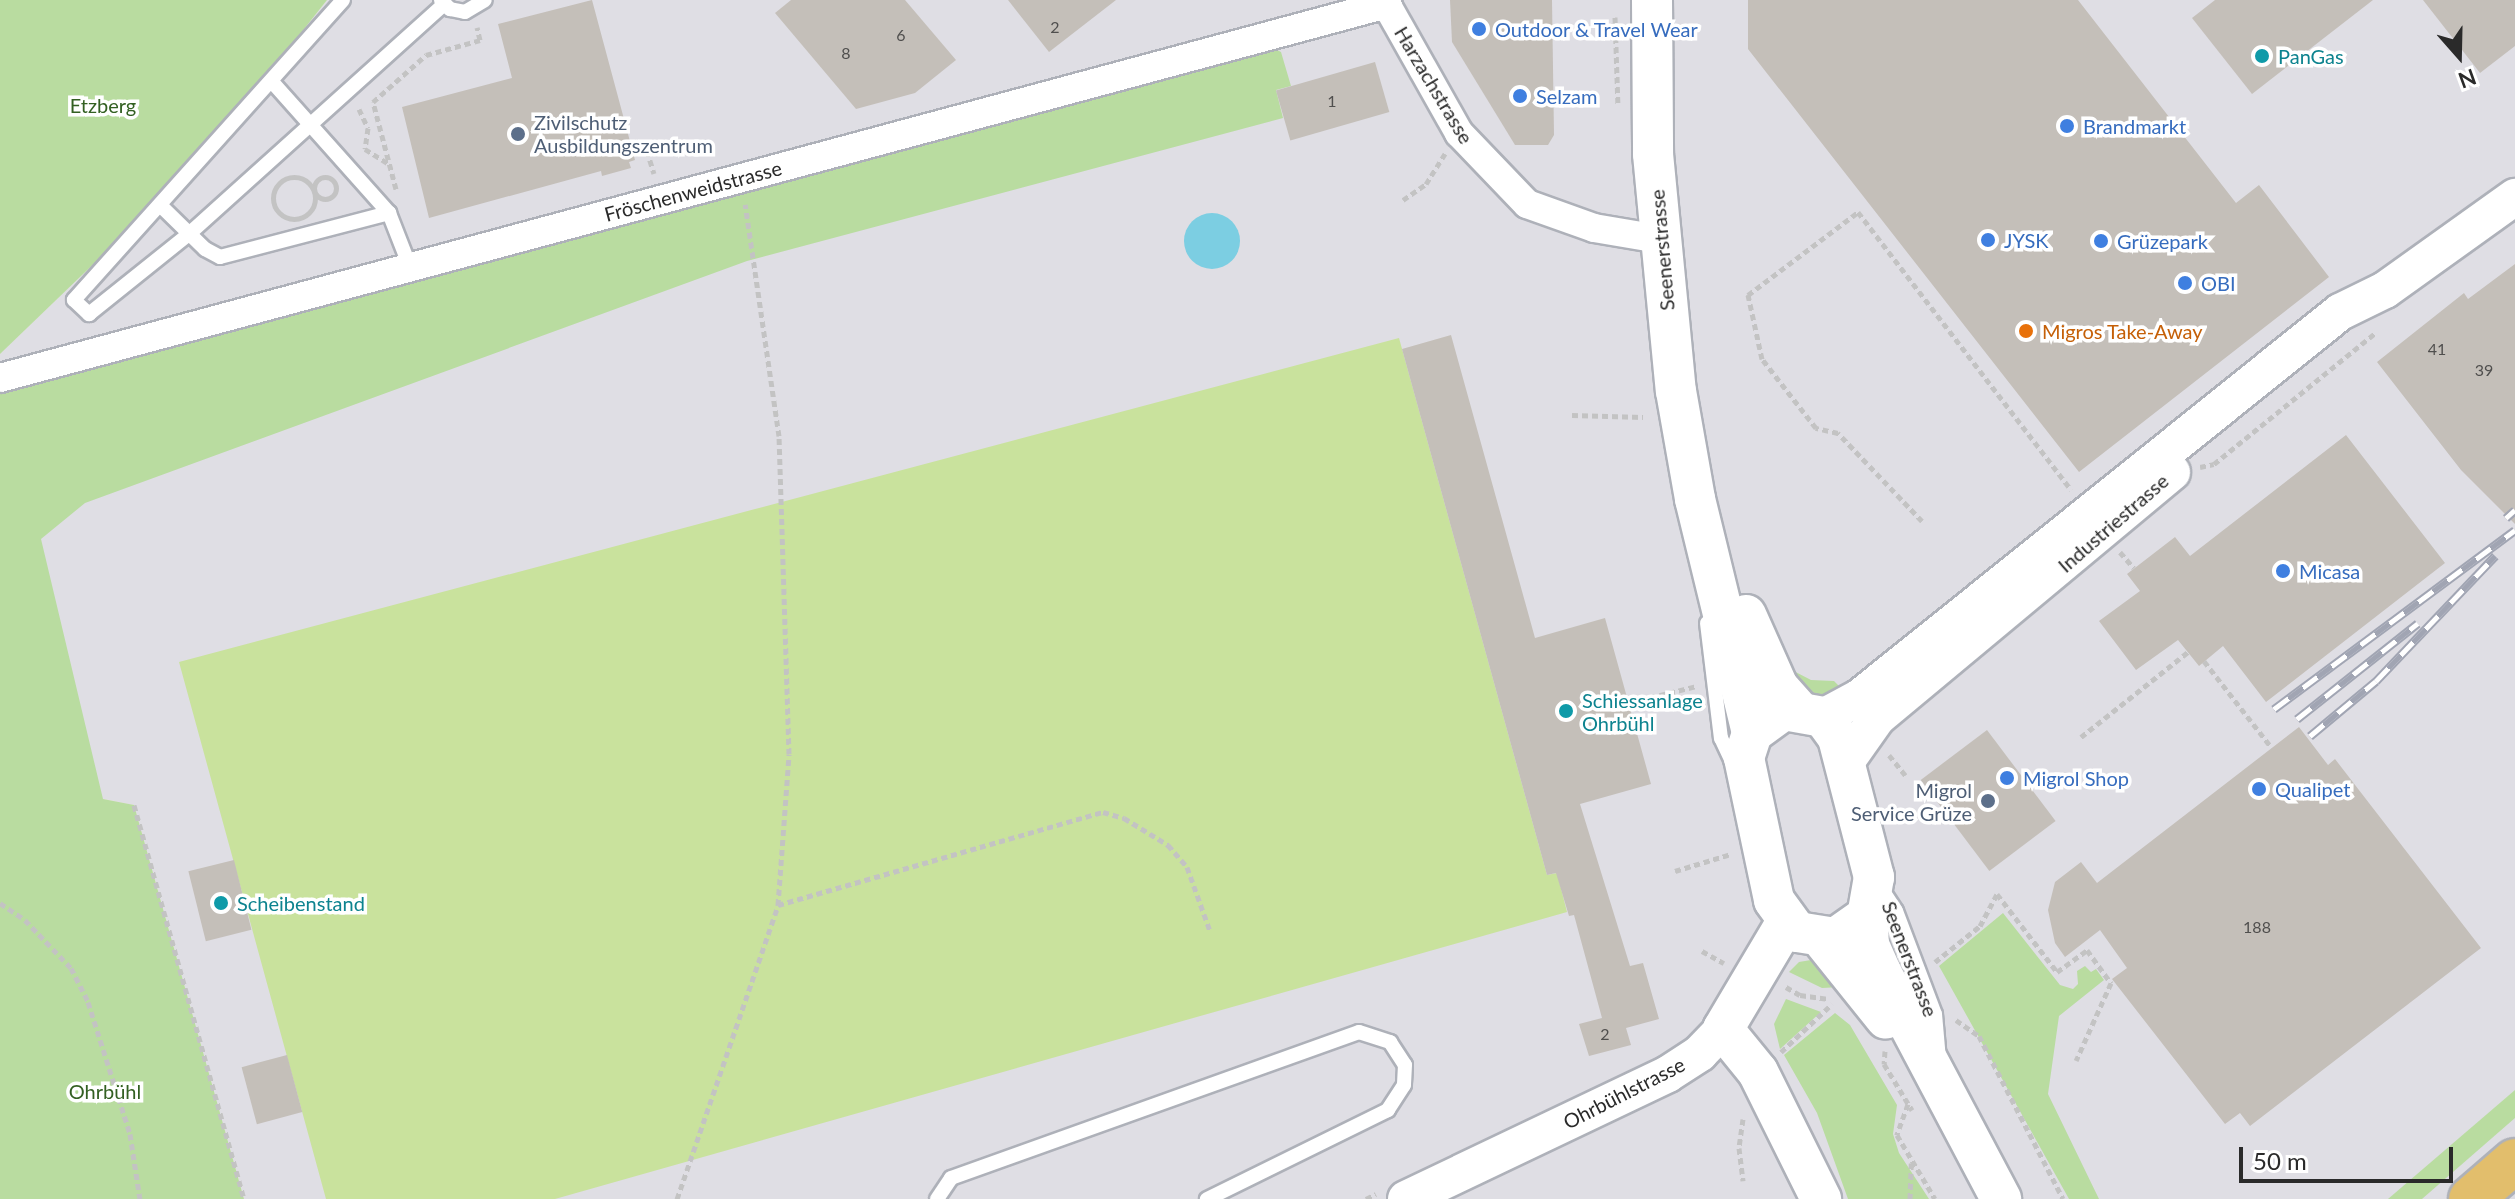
<!DOCTYPE html>
<meta charset="utf-8">
<style>
body{margin:0}
#map{position:relative;width:2515px;height:1199px;overflow:hidden;background:#ebe4de;font-family:Lato,sans-serif}
div>[style]{position:absolute}
[style*='--x']{left:calc(var(--x)*1px);top:calc(var(--y)*1px);width:calc(var(--w)*1px);rotate:calc(var(--a)*1deg)}
.industrial>*{inset:0;background:#dfdee4}
.green>*{inset:0;background:#b9dca0}
.pitch>*{inset:0;background:#c9e29d}
.water>*{inset:0;background:#7ccee2}
.round{border-radius:50%}
.building>*{inset:0;background:#c4bfb9;transform-origin:0 0}
.path>*{height:5px;margin-top:-2.5px;transform-origin:0;background:repeating-linear-gradient(90deg,#c3c3c3 0 6px,transparent 0 10px)}
.path>.ring{margin:-2.5px;padding:0;box-sizing:content-box;background:none;border:5px solid #c3c3c3;border-radius:50%}
.roads{filter:drop-shadow(2px 0 #aeb1b9) drop-shadow(-2px 0 #aeb1b9) drop-shadow(0 2px #aeb1b9) drop-shadow(0 -2px #aeb1b9)}
.service>*{height:14px;margin:-7px;padding:0 7px;transform-origin:7px;border-radius:7px;background:#fff}
.minor>*{height:28px;margin:-14px;padding:0 14px;transform-origin:14px;border-radius:14px;background:#fff}
.tertiary>*{height:36px;margin:-18px;padding:0 18px;transform-origin:18px;border-radius:18px;background:#fff}
.secondary>*{height:40px;margin:-20px;padding:0 20px;transform-origin:20px;border-radius:20px;background:#fff}
.primary>*{height:44px;margin:-22px;padding:0 22px;transform-origin:22px;border-radius:22px;background:#e2be6c}
.rail>*{height:9px;margin-top:-4.5px;transform-origin:0;background:repeating-linear-gradient(90deg,#fff 0 18px,#a1a5b3 0 36px);box-sizing:border-box;border-block:2px solid #a1a5b3}
.dots>*{width:22px;height:22px;translate:-50% -50%;box-sizing:border-box;border:4px solid #fff;border-radius:50%}
span{translate:-50% -50%;white-space:nowrap;text-align:center;line-height:1.15;-webkit-text-stroke:7px #fff;paint-order:stroke}
.number-label{font-size:16px;color:#504f4e}
.number-label span{-webkit-text-stroke-width:0}
.shop-label{font-size:20px;color:#366cbe}
.left{translate:0 -50%;text-align:left}
.culture-label{font-size:20px;color:#0d838f}
.street-label{font-size:20px;color:#2a2a2a}
.park-label{font-size:20px;color:#336022}
.service-label{font-size:20px;color:#4e5e75}
.right{translate:-100% -50%;text-align:right}
.food-label{font-size:20px;color:#c56008}
.north{position:absolute;left:2419px;top:16px;width:80px;height:80px;-webkit-text-stroke:6px #fff;paint-order:stroke;rotate:160deg;font-size:22px;font-weight:700;line-height:32px;text-align:center;color:#2a2a2a}
.north::after{content:'';display:block;margin:auto;width:28px;height:36px;background:#2a2a2a;clip-path:polygon(50% 0,100% 100%,50% 72%,0 100%)}
.scale{position:absolute;left:2239px;top:1147px;width:214px;height:36px;box-sizing:border-box;border:4px solid #2a2a2a;border-top:0;padding-left:10px;font-size:24px;line-height:28px;white-space:nowrap;color:#2a2a2a;-webkit-text-stroke:6px #fff;paint-order:stroke}
</style>
<div id="map">
<div class="industrial">
<i style="clip-path:polygon(327px 0,2515px 0,2515px 1199px,244px 1199px,134px 805px,0 778px,0 354px,106px 252px,251px 96px)"></i>
</div>
<div class="green">
<i style="clip-path:polygon(0 0,327px 0,251px 96px,106px 252px,0 354px)"></i>
<i style="clip-path:polygon(1256px 39px,1281px 52px,1291px 86px,1276px 90px,1283px 118px,747px 261px,85px 503px,41px 539px,103px 799px,134px 805px,244px 1199px,0 1199px,0 378px)"></i>
<i style="clip-path:polygon(1784px 666px,1811px 680px,1834px 681px,1846px 693px,1828px 698px,1810px 695px)"></i>
<i style="clip-path:polygon(2003px 913px,2060px 985px,2073px 989px,2078px 984px,2077px 971px,2085px 966px,2091px 972px,2096px 969px,2104px 980px,2059px 1016px,2048px 1094px,2099px 1199px,2069px 1199px,1939px 966px)"></i>
<i style="clip-path:polygon(1817px 959px,1841px 987px,1822px 988px,1789px 972px,1799px 962px)"></i>
<i style="clip-path:polygon(1786px 999px,1821px 1012px,1780px 1049px,1774px 1024px)"></i>
<i style="clip-path:polygon(1835px 1013px,1850px 1025px,1897px 1105px,1893px 1134px,1899px 1153px,1929px 1199px,1848px 1199px,1817px 1113px,1784px 1055px)"></i>
<i style="clip-path:polygon(2515px 1090px,2515px 1118px,2422px 1199px,2388px 1199px)"></i>
</div>
<div class="pitch">
<i style="clip-path:polygon(1399px 338px,1547px 875px,1557px 873px,1567px 912px,555px 1199px,326px 1199px,179px 662px)"></i>
</div>
<div class="water">
<i class="round" style="left:1184px;top:213px;width:56px;height:56px"></i>
</div>
<div class="building">
<i style="clip-path:polygon(592px 0,635px 160px,629px 162px,631px 168px,602px 176px,601px 171px,429px 218px,402px 107px,512px 78px,498px 24px)"></i>
<i style="clip-path:polygon(791px 0,905px 0,956px 60px,915px 93px,856px 109px,775px 13px)"></i>
<i style="clip-path:polygon(1008px 0,1116px 0,1049px 52px)"></i>
<i style="clip-path:polygon(1450px 0,1552px 0,1554px 135px,1548px 145px,1515px 145px,1452px 42px)"></i>
<i style="clip-path:polygon(1748px 0,2078px 0,2236px 203px,2259px 185px,2329px 277px,2079px 472px,1748px 49px)"></i>
<i style="clip-path:polygon(2215px 0,2373px 0,2252px 94px,2192px 18px)"></i>
<i style="clip-path:polygon(2423px 0,2515px 0,2515px 46px,2480px 73px)"></i>
<i style="left:1375px;top:62px;width:52px;height:103px;rotate:74deg"></i>
<i style="clip-path:polygon(2515px 264px,2515px 524px,2461px 470px,2377px 362px,2464px 293px,2468px 299px)"></i>
<i style="clip-path:polygon(1451px 335px,1535px 638px,1605px 618px,1651px 784px,1580px 804px,1630px 966px,1643px 963px,1659px 1019px,1626px 1028px,1631px 1045px,1589px 1056px,1579px 1024px,1602px 1018px,1574px 915px,1569px 916px,1556px 873px,1547px 875px,1402px 349px)"></i>
<i style="clip-path:polygon(2346px 435px,2445px 563px,2266px 702px,2223px 646px,2199px 666px,2178px 640px,2136px 670px,2099px 621px,2140px 591px,2127px 574px,2175px 537px,2190px 556px)"></i>
<i style="clip-path:polygon(2299px 727px,2328px 765px,2335px 759px,2481px 948px,2250px 1126px,2240px 1113px,2225px 1124px,2112px 979px,2127px 968px,2100px 930px,2065px 957px,2055px 943px,2048px 910px,2055px 882px,2081px 862px,2097px 883px)"></i>
<i style="left:1987px;top:730px;width:114px;height:83px;rotate:53deg"></i>
<i style="left:234px;top:860px;width:72px;height:47px;rotate:76deg"></i>
<i style="left:287px;top:1055px;width:59px;height:47px;rotate:75deg"></i>
</div>
<div class="path">
<i style="--x:1615;--y:17;--w:89;--a:88.1"></i>
<i style="--x:359;--y:109;--w:21;--a:65"></i>
<i style="--x:368;--y:128;--w:21;--a:98"></i>
<i style="--x:365;--y:149;--w:28;--a:32"></i>
<i style="--x:644;--y:141;--w:34;--a:73"></i>
<i class="ring" style="left:314px;top:177px;width:17px;height:17px"></i>
<i class="ring" style="left:273px;top:177px;width:37px;height:37px"></i>
<i style="--x:396;--y:189;--w:90;--a:-104.8"></i>
<i style="--x:373;--y:102;--w:71;--a:-41.6"></i>
<i style="--x:426;--y:55;--w:56;--a:-15.5"></i>
<i style="--x:480;--y:40;--w:13;--a:-103"></i>
<i style="--x:1403;--y:200;--w:28;--a:-35"></i>
<i style="--x:1426;--y:184;--w:36;--a:-58"></i>
<i style="--x:1572;--y:415;--w:71;--a:1.6"></i>
<i style="--x:2200;--y:467;--w:14;--a:-12"></i>
<i style="--x:2214;--y:464;--w:208;--a:-39.1"></i>
<i style="--x:1922;--y:521;--w:122;--a:-133.7"></i>
<i style="--x:1838;--y:433;--w:23;--a:-167"></i>
<i style="--x:1816;--y:428;--w:88;--a:-128"></i>
<i style="--x:1762;--y:359;--w:66;--a:-102.3"></i>
<i style="--x:1748;--y:295;--w:138;--a:-37"></i>
<i style="--x:1858;--y:212;--w:350;--a:52.5"></i>
<i style="--x:2120;--y:552;--w:21;--a:49"></i>
<i style="--x:2204;--y:661;--w:110;--a:52"></i>
<i style="--x:1640;--y:700;--w:59;--a:-13.8"></i>
<i style="--x:2081;--y:737;--w:137;--a:-38.5"></i>
<i style="--x:1889;--y:755;--w:26;--a:51"></i>
<i style="--x:134;--y:805;--w:409;--a:74.4"></i>
<i style="--x:1675;--y:871;--w:59;--a:-16.9"></i>
<i style="--x:0;--y:903;--w:30;--a:34"></i>
<i style="--x:25;--y:920;--w:66;--a:46.2"></i>
<i style="--x:71;--y:968;--w:38;--a:63"></i>
<i style="--x:88;--y:1002;--w:139;--a:72.3"></i>
<i style="--x:130;--y:1134;--w:66;--a:81.3"></i>
<i style="--x:778;--y:905;--w:338;--a:-16"></i>
<i style="--x:1103;--y:812;--w:22;--a:16"></i>
<i style="--x:1124;--y:818;--w:52;--a:31.5"></i>
<i style="--x:1168;--y:845;--w:29;--a:49"></i>
<i style="--x:1187;--y:867;--w:68;--a:70.2"></i>
<i style="--x:1702;--y:951;--w:25;--a:29"></i>
<i style="--x:1935;--y:962;--w:58;--a:-38.7"></i>
<i style="--x:1980;--y:926;--w:36;--a:-62"></i>
<i style="--x:1997;--y:894;--w:98;--a:52.4"></i>
<i style="--x:2057;--y:972;--w:37;--a:-36"></i>
<i style="--x:2087;--y:950;--w:41;--a:54"></i>
<i style="--x:2111;--y:983;--w:85;--a:114.2"></i>
<i style="--x:1786;--y:987;--w:16;--a:30"></i>
<i style="--x:1800;--y:995;--w:29;--a:8"></i>
<i style="--x:1956;--y:1020;--w:28;--a:35"></i>
<i style="--x:1979;--y:1036;--w:183;--a:62.7"></i>
<i style="--x:1885;--y:1051;--w:13;--a:94"></i>
<i style="--x:1884;--y:1064;--w:54;--a:58.7"></i>
<i style="--x:1781;--y:1052;--w:70;--a:-43.3"></i>
<i style="--x:1908;--y:1104;--w:33;--a:110"></i>
<i style="--x:1897;--y:1135;--w:74;--a:59.3"></i>
<i style="--x:1743;--y:1119;--w:29;--a:98"></i>
<i style="--x:1739;--y:1148;--w:33;--a:83"></i>
<i style="--x:677;--y:1199;--w:311;--a:-71"></i>
<i style="--x:778;--y:905;--w:151;--a:-85.8"></i>
<i style="--x:789;--y:754;--w:318;--a:-91.8"></i>
<i style="--x:779;--y:436;--w:234;--a:-98.3"></i>
<i style="--x:1366;--y:1199;--w:11;--a:-27"></i>
<i style="--x:1910;--y:1199;--w:36;--a:-88"></i>
</div>
<div class="roads">
<div class="service">
<i style="--x:343;--y:0;--w:403;--a:131.9"></i>
<i style="--x:74;--y:300;--w:21;--a:43"></i>
<i style="--x:89;--y:314;--w:129;--a:-38.7"></i>
<i style="--x:190;--y:233;--w:342;--a:-42"></i>
<i style="--x:441;--y:0;--w:13;--a:45"></i>
<i style="--x:450;--y:9;--w:15;--a:11"></i>
<i style="--x:465;--y:12;--w:23;--a:-31"></i>
<i style="--x:160;--y:205;--w:63;--a:44.4"></i>
<i style="--x:205;--y:249;--w:17;--a:28"></i>
<i style="--x:220;--y:257;--w:175;--a:-14.6"></i>
<i style="--x:389;--y:213;--w:174;--a:-131.7"></i>
<i style="--x:389;--y:213;--w:58;--a:68.7"></i>
<i style="--x:1707;--y:623;--w:116;--a:83.1"></i>
<i style="--x:1721;--y:738;--w:31;--a:65"></i>
<i style="--x:1881;--y:888;--w:27;--a:57"></i>
<i style="--x:1896;--y:911;--w:110;--a:69.3"></i>
<i style="--x:1935;--y:1014;--w:38;--a:85"></i>
<i style="--x:937;--y:1199;--w:25;--a:-56"></i>
<i style="--x:951;--y:1178;--w:433;--a:-19.7"></i>
<i style="--x:1359;--y:1032;--w:33;--a:18"></i>
<i style="--x:1390;--y:1042;--w:27;--a:57"></i>
<i style="--x:1405;--y:1065;--w:20;--a:93"></i>
<i style="--x:1404;--y:1085;--w:30;--a:123"></i>
<i style="--x:1388;--y:1110;--w:202;--a:153.8"></i>
</div>
<div class="minor">
<i style="--x:1384;--y:0;--w:153;--a:60.6"></i>
<i style="--x:1459;--y:133;--w:98;--a:46.2"></i>
<i style="--x:1527;--y:204;--w:71;--a:19.7"></i>
<i style="--x:1594;--y:228;--w:66;--a:9.6"></i>
<i style="--x:0;--y:378;--w:1437;--a:-15.09"></i>
</div>
<div class="tertiary">
<i style="--x:1823;--y:717;--w:42;--a:-28.4"></i>
<i style="--x:1860;--y:697;--w:615;--a:-38.73"></i>
<i style="--x:2340;--y:312;--w:50;--a:-26.1"></i>
<i style="--x:2385;--y:290;--w:160;--a:-35.6"></i>
<i style="--x:1846;--y:762;--w:54;--a:-54.8"></i>
<i style="--x:1877;--y:718;--w:384;--a:-39.8"></i>
<i style="--x:1406;--y:1199;--w:290;--a:-25.5"></i>
<i style="--x:1668;--y:1074;--w:38;--a:-33"></i>
<i style="--x:1700;--y:1053;--w:33;--a:-46"></i>
</div>
<div class="secondary">
<i style="--x:1652;--y:0;--w:154;--a:89.6"></i>
<i style="--x:1653;--y:154;--w:238;--a:84.5"></i>
<i style="--x:1676;--y:391;--w:110;--a:80"></i>
<i style="--x:1695;--y:499;--w:241;--a:76.3"></i>
<i style="--x:1746;--y:615;--w:79;--a:66"></i>
<i style="--x:1778;--y:687;--w:30;--a:48"></i>
<i style="--x:1784;--y:710;--w:40;--a:10"></i>
<i style="--x:1823;--y:717;--w:26;--a:54"></i>
<i style="--x:1838;--y:738;--w:144;--a:75.5"></i>
<i style="--x:1874;--y:877;--w:40;--a:100"></i>
<i style="--x:1867;--y:916;--w:39;--a:145"></i>
<i style="--x:1835;--y:938;--w:38;--a:-171"></i>
<i style="--x:1797;--y:932;--w:39;--a:-126"></i>
<i style="--x:1774;--y:900;--w:145;--a:-101.9"></i>
<i style="--x:1744;--y:758;--w:26;--a:-72"></i>
<i style="--x:1752;--y:733;--w:39;--a:-36"></i>
<i style="--x:1867;--y:916;--w:29;--a:86"></i>
<i style="--x:1869;--y:945;--w:30;--a:66"></i>
<i style="--x:1881;--y:972;--w:257;--a:62.1"></i>
<i style="--x:1786;--y:923;--w:123;--a:120.7"></i>
<i style="--x:1723;--y:1029;--w:55;--a:50.9"></i>
<i style="--x:1758;--y:1072;--w:142;--a:63.6"></i>
<i style="--x:1822;--y:939;--w:102;--a:51.3"></i>
</div>
<div class="primary">
<i style="--x:2471;--y:1199;--w:58;--a:-40.8"></i>
</div>
</div>
<div class="rail">
<i style="--x:2506;--y:518;--w:12;--a:-42"></i>
<i style="--x:2274;--y:709;--w:300;--a:-36.6"></i>
<i style="--x:2297;--y:719;--w:154;--a:-38.4"></i>
<i style="--x:2310;--y:736;--w:86;--a:-39.8"></i>
<i style="--x:2376;--y:681;--w:173;--a:-46.4"></i>
</div>
<div class="dots">
<i style="left:1479px;top:29px;background:#3f7fe0"></i>
<i style="left:2262px;top:56px;background:#0f9aa8"></i>
<i style="left:1520px;top:96px;background:#3f7fe0"></i>
<i style="left:2067px;top:126px;background:#3f7fe0"></i>
<i style="left:518px;top:134px;background:#5c6f8a"></i>
<i style="left:1988px;top:240px;background:#3f7fe0"></i>
<i style="left:2101px;top:241px;background:#3f7fe0"></i>
<i style="left:2185px;top:283px;background:#3f7fe0"></i>
<i style="left:2026px;top:331px;background:#e8710a"></i>
<i style="left:2283px;top:571px;background:#3f7fe0"></i>
<i style="left:1566px;top:711px;background:#0f9aa8"></i>
<i style="left:2007px;top:778px;background:#3f7fe0"></i>
<i style="left:2259px;top:789px;background:#3f7fe0"></i>
<i style="left:1988px;top:801px;background:#5c6f8a"></i>
<i style="left:221px;top:903px;background:#0f9aa8"></i>
</div>
<div class="number-label">
<span style="left:1055px;top:27px">2</span>
<span style="left:901px;top:35px">6</span>
<span style="left:846px;top:53px">8</span>
<span style="left:1332px;top:101px">1</span>
<span style="left:2437px;top:349px">41</span>
<span style="left:2484px;top:370px">39</span>
<span style="left:2257px;top:927px">188</span>
<span style="left:1605px;top:1034px">2</span>
</div>
<div class="shop-label">
<span class="left" style="left:1495px;top:29px">Outdoor &amp; Travel Wear</span>
<span class="left" style="left:1536px;top:96px">Selzam</span>
<span class="left" style="left:2083px;top:126px">Brandmarkt</span>
<span class="left" style="left:2004px;top:240px">JYSK</span>
<span class="left" style="left:2117px;top:241px">Grüzepark</span>
<span class="left" style="left:2201px;top:283px">OBI</span>
<span class="left" style="left:2299px;top:571px">Micasa</span>
<span class="left" style="left:2023px;top:778px">Migrol Shop</span>
<span class="left" style="left:2275px;top:789px">Qualipet</span>
</div>
<div class="culture-label">
<span class="left" style="left:2278px;top:56px">PanGas</span>
<span class="left" style="left:1582px;top:712px">Schiessanlage<br>Ohrbühl</span>
<span class="left" style="left:237px;top:903px">Scheibenstand</span>
</div>
<div class="street-label">
<span style="left:1434px;top:85px;rotate:59deg">Harzachstrasse</span>
<span style="left:693px;top:191px;rotate:-15deg">Fröschenweidstrasse</span>
<span style="left:1662px;top:250px;rotate:-95deg">Seenerstrasse</span>
<span style="left:2113px;top:523px;rotate:-41deg">Industriestrasse</span>
<span style="left:1910px;top:959px;rotate:69deg">Seenerstrasse</span>
<span style="left:1624px;top:1093px;rotate:-27deg">Ohrbühlstrasse</span>
</div>
<div class="park-label">
<span style="left:103px;top:105px">Etzberg</span>
<span style="left:105px;top:1091px">Ohrbühl</span>
</div>
<div class="service-label">
<span class="left" style="left:534px;top:134px">Zivilschutz<br>Ausbildungszentrum</span>
<span class="right" style="left:1972px;top:802px">Migrol<br>Service Grüze</span>
</div>
<div class="food-label">
<span class="left" style="left:2042px;top:331px">Migros Take-Away</span>
</div>
<div class="north">N</div>
<div class="scale">50 m</div>
</div>
